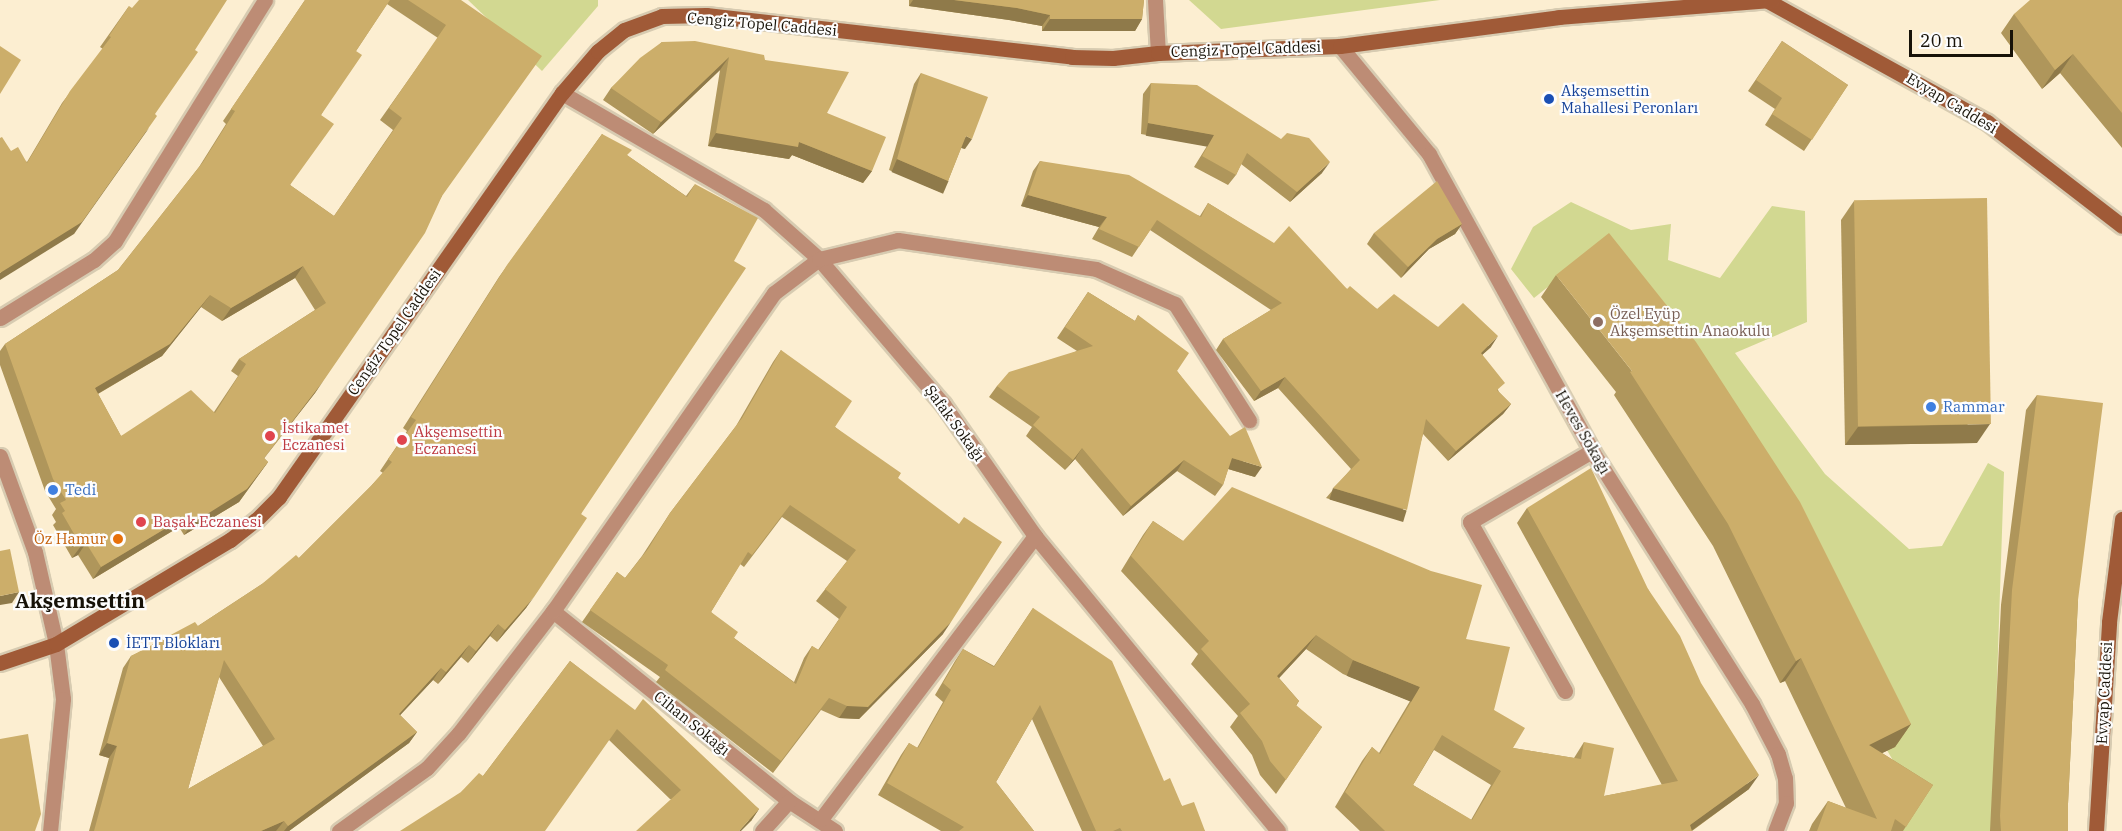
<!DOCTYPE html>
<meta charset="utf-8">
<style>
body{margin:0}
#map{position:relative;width:2122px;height:831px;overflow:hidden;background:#fceed1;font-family:"IBM Plex Serif",serif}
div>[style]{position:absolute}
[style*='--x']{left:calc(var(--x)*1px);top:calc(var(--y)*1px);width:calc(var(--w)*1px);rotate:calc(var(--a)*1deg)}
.green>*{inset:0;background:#d2d891}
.roads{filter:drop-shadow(2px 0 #d7cbb1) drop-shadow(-2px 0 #d7cbb1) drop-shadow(0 2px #d7cbb1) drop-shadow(0 -2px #d7cbb1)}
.street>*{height:15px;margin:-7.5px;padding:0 7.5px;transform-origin:7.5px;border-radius:7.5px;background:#bd8c75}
.secondary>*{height:15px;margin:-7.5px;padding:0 7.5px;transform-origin:7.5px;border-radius:7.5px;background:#a05a37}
.wall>*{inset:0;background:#af965b}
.shaded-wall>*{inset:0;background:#8f7a4a;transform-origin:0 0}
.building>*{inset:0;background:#ccae6a;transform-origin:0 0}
.dots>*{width:16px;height:16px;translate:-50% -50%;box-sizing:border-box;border:3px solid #fdfdfd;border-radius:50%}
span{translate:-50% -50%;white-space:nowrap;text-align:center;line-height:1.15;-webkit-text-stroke:4.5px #fdfdfd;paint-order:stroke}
.street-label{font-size:15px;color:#171208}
.transit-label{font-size:15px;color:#164399}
.left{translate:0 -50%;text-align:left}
.education-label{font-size:15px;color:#785e54}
.shop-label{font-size:15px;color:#366cbe}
.health-label{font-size:15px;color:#be3a42}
.food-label{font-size:15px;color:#c56008}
.right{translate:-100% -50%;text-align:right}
.district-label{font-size:21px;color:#171208;font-weight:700}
.scale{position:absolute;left:1909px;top:30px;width:104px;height:27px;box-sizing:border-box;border:3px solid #171208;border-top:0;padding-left:8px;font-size:18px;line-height:21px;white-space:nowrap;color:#171208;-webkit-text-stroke:4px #fdfdfd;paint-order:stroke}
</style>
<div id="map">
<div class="green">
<i style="clip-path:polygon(468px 0,598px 0,598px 6px,542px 71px)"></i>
<i style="clip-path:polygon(1189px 0,1440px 0,1221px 29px)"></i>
<i style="clip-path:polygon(1571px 202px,1631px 230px,1671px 224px,1668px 260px,1720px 278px,1772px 206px,1805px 211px,1807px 322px,1735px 353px,1825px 474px,1909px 549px,1942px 546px,1988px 463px,2004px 472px,1992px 831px,1902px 831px,1915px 798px,1594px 250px,1534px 298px,1511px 269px,1533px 227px)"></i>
</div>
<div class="roads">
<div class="street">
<i style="--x:1155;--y:0;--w:53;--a:86.8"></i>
<i style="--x:1340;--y:46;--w:140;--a:50.5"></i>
<i style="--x:1429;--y:154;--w:339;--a:61.2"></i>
<i style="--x:1592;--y:451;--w:299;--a:57.7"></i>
<i style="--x:1752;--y:704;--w:56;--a:62.5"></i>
<i style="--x:1778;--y:754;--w:25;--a:74"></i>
<i style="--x:1785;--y:778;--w:25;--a:88"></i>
<i style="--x:1786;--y:803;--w:30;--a:111"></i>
<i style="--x:562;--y:93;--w:233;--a:30.1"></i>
<i style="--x:764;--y:210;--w:74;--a:41.7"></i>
<i style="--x:819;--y:259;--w:191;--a:49.5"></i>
<i style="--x:943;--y:404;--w:161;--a:55.1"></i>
<i style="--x:1035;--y:536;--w:382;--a:50.5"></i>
<i style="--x:0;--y:318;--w:110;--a:-31.7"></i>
<i style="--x:94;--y:260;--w:28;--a:-42"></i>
<i style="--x:115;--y:241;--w:284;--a:-58.1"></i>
<i style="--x:0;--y:456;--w:102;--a:70"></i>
<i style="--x:35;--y:552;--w:94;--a:77.1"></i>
<i style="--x:56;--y:644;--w:55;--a:82.7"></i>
<i style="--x:63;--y:699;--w:133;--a:95.6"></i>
<i style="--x:553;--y:611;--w:303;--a:38.8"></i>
<i style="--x:789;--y:801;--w:55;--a:33.1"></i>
<i style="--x:1565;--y:691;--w:194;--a:-119.3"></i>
<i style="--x:1470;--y:522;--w:141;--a:-30.2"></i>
<i style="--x:821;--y:819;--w:355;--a:-52.9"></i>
<i style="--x:339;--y:831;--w:108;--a:-35.6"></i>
<i style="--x:427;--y:768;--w:47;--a:-47.6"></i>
<i style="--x:459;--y:733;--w:154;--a:-52.4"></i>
<i style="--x:553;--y:611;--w:387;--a:-55.2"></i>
<i style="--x:774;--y:293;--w:56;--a:-37.1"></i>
<i style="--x:819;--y:259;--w:81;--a:-13.5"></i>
<i style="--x:898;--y:240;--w:200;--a:8.3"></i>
<i style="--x:1096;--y:269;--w:86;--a:23.9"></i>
<i style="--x:1175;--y:304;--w:138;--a:57.5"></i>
<i style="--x:762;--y:831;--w:40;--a:-48"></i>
</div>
<div class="secondary">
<i style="--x:1768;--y:1;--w:250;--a:28.9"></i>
<i style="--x:1987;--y:122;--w:170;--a:37.6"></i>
<i style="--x:0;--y:663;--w:59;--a:-18.7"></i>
<i style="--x:56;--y:644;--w:203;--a:-30.9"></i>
<i style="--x:230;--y:540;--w:33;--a:-38"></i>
<i style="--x:256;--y:520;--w:33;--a:-45"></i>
<i style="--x:279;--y:497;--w:493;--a:-55"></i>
<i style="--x:562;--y:93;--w:55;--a:-49.4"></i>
<i style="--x:598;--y:51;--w:33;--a:-39"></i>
<i style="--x:624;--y:30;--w:40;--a:-20.2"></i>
<i style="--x:662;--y:16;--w:44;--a:-1.3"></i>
<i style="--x:706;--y:15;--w:368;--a:6.5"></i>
<i style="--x:1072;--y:57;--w:41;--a:1.4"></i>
<i style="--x:1113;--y:58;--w:45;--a:-6.3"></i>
<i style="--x:1158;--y:53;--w:182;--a:-2.2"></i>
<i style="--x:1340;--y:46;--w:221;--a:-7.5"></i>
<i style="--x:1559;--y:17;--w:214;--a:-4.6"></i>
<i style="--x:2096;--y:831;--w:209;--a:-86.4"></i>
<i style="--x:2109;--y:622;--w:104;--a:-82.8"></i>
</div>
</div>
<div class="wall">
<i style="clip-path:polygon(evenodd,305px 0,461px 0,442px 196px,315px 393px,264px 458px,268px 462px,239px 502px,184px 535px,179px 527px,93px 579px,78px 555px,72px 558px,53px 525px,56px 522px,52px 515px,56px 509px,45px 491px,0 365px,0 351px,5px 344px,118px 270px,199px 167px,226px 124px,223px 121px,305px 0,387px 4px,438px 38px,380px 120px,393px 130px,334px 216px,290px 185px,321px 115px,356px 51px,387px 4px,305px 0,295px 278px,315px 310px,239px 359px,231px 371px,238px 376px,214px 412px,121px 436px,98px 394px,162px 356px,201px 307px,222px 321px,295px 278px)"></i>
<i style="clip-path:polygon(909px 0,1144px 0,1142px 19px,1135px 31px,1042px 31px,1042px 26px,1009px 20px,909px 6px)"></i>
<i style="clip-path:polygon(2122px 0,2122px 148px,2060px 73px,2042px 89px,2001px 33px,2014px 14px)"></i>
<i style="clip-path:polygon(129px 6px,74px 234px,11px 151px,27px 162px,62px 103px,103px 49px,100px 47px)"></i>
<i style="clip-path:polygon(1782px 41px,1848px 85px,1804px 151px,1765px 125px,1775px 109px,1748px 91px)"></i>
<i style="clip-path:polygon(662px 42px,765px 60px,827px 113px,872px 171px,863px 183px,792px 155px,789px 159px,708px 146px,720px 70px,653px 134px,603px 100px,611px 88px)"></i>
<i style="clip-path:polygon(921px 73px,965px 149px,961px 148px,948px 181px,940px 192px,889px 170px,914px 84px)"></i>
<i style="clip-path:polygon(1151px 83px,1322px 173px,1290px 202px,1241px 164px,1236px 175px,1228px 185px,1194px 167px,1207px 146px,1141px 134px,1143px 94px)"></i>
<i style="clip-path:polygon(evenodd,602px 134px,628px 156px,686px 196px,695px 184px,581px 514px,526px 608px,497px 642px,490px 636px,468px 663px,461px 657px,438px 684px,433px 680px,400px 715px,417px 732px,409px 743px,289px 831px,89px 831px,109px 758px,99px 755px,123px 668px,131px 656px,198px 626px,262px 584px,299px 558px,371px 486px,383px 473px,380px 471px,407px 431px,403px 428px,499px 277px,602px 134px,219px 677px,263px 746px,188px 789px,219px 677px)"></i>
<i style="clip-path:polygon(1040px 161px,1200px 216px,1208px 203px,1347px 289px,1377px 309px,1438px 327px,1491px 347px,1482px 355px,1499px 392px,1511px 404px,1503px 414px,1448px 461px,1423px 434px,1400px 520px,1326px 498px,1351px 469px,1278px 388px,1254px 401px,1216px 350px,1223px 339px,1271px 310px,1150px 230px,1132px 257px,1092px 239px,1099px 227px,1021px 206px,1033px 171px)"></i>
<i style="clip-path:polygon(1854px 201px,1977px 443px,1845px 445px,1841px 220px)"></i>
<i style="clip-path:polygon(1462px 224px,1455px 234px,1429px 249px,1401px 278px,1367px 244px,1374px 233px)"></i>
<i style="clip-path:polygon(1556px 275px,1911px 724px,1895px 747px,1882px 753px,1933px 785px,1903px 831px,1809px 831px,1812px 824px,1828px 801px,1846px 808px,1785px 681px,1780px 683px,1713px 546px,1614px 395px,1616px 392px,1541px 297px)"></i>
<i style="clip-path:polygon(1088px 292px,1135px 321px,1138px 315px,1177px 371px,1255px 477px,1228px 469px,1223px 485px,1215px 496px,1177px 471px,1123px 516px,1075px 459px,1065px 470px,1026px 436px,1032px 427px,989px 397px,997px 386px,1077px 351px,1057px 338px)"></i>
<i style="clip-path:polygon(evenodd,781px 350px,835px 427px,898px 478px,943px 634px,859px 719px,839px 718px,821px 710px,773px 773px,656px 682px,660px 677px,582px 622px,617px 572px,625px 578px,642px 556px,670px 513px,736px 426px,773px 362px,781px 350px,782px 517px,847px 561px,816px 601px,839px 619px,818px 650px,812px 646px,804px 658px,794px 682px,734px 638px,711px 612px,740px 564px,744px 567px,782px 517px)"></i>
<i style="clip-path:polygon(2037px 395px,2078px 600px,2068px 804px,2068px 831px,1990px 831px,2001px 605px,2026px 410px)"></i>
<i style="clip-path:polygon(evenodd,1527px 508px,1648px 589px,1749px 789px,1692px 831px,1360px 831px,1335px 807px,1362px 761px,1372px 747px,1379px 753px,1410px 701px,1343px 674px,1306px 649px,1279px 678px,1299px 701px,1296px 706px,1322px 727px,1276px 794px,1260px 775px,1252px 755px,1230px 727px,1238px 716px,1191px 664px,1198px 654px,1121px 571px,1143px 535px,1153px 521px,1183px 541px,1466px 639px,1494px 710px,1513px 748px,1574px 758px,1584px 742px,1604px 796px,1662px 785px,1517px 523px,1527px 508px,1434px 750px,1491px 785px,1471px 820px,1413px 785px,1434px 750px)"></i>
<i style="clip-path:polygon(1033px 608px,1182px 806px,1205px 831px,1082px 831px,1032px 719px,996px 782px,1034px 831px,941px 831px,878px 795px,901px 755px,909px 743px,917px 748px,943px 702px,935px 695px,955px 661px,963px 649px,994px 666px)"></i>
<i style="clip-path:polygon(570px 661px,759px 809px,751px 821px,670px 799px,609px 740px,461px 792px,483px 776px)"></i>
</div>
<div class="shaded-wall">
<i style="clip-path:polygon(913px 0,954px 0,1017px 8px,1050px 15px,1042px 26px,1009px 20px,909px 6px)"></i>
<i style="clip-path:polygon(1050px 19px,1142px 19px,1135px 31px,1042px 31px)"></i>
<i style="clip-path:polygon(2073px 54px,2060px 73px,2042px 89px,2055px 70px)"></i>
<i style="clip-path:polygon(729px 57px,720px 70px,653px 134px,661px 122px)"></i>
<i style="left:1148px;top:123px;width:67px;height:13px;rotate:10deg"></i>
<i style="clip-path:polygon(149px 128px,74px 234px,0 280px,0 273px)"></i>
<i style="clip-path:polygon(716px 133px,799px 142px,872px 171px,863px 183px,792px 155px,789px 159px,708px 146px)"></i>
<i style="clip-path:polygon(966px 136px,972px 139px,965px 149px,959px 147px)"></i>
<i style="left:897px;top:159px;width:56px;height:14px;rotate:23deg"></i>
<i style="clip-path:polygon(1330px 162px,1322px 173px,1290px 202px,1297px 192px)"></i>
<i style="clip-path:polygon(1028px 195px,1107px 217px,1099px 227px,1021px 206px)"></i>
<i style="clip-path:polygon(1462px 224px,1455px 234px,1429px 249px,1401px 278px,1408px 267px,1437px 239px)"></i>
<i style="clip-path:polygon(303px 266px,295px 278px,222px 321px,231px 308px)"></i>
<i style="clip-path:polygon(210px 295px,201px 307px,162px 356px,87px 400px,95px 388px)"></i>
<i style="clip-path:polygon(1498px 336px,1491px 347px,1473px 363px,1481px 353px)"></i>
<i style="clip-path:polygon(1285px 377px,1278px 388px,1254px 401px,1261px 391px)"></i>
<i style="clip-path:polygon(324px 380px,315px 393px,255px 470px,264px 458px)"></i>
<i style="clip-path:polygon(1511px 404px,1503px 414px,1448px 461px,1456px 451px)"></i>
<i style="clip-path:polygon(1990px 424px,1977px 443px,1845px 445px,1858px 427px)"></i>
<i style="clip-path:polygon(1082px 448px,1075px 459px,1065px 470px,1073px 460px)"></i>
<i style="clip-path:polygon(1232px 458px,1262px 467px,1255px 477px,1225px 468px)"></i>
<i style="clip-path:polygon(1184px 460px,1177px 471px,1123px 516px,1131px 506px)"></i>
<i style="clip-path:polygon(268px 462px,239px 502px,184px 535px,193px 523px)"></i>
<i style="left:1333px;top:488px;width:77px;height:12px;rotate:17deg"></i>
<i style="clip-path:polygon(188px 515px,179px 527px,93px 579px,101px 567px)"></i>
<i style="clip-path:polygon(86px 543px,78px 555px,72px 558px,81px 546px)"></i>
<i style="clip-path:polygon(19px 592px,12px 603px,0 605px,0 596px)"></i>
<i style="clip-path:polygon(534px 597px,526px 608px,497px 642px,505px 630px)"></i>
<i style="clip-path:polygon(951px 622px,943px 634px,859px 719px,839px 718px,847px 706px)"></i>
<i style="clip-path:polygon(498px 624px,490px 636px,468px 663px,476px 651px)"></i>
<i style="clip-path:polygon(1316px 635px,1306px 649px,1267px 691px,1277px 676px)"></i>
<i style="clip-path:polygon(469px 645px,461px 657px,438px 684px,446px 672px)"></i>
<i style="clip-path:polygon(1801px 658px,1785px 681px,1780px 683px,1796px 661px)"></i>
<i style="left:1353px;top:660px;width:72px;height:17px;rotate:22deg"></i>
<i style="clip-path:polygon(441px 668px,433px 680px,391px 725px,399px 714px)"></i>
<i style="clip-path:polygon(1911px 724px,1895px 747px,1853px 767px,1869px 745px)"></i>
<i style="clip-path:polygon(417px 732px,409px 743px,289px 831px,284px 831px,288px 826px)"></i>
<i style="clip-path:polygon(107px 743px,117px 746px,109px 758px,99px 755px)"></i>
<i style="clip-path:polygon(1759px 775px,1749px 789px,1691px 831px,1690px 825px)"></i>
<i style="clip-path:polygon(759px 809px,751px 821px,741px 831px,739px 831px)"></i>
<i style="clip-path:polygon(284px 821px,276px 831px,261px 831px)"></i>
</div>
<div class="building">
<i style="clip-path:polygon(139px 0,227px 0,195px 50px,198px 52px,155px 114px,157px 116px,82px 222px,0 273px,0 138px,2px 137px,11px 151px,18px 147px,27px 163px,70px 91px,111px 37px,109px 36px,129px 6px,132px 8px)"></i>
<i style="clip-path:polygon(evenodd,305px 0,390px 0,356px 51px,362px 55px,321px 115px,334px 124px,290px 185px,334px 216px,402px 118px,389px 108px,446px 25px,408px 0,461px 0,542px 56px,442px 196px,425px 233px,324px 380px,264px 458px,268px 462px,247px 489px,193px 523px,188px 515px,101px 567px,86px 543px,81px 546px,62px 513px,65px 511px,60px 503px,66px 500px,53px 479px,5px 344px,118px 270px,203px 162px,235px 111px,231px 109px,305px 0,303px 266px,326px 303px,239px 359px,246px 364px,215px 413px,191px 390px,121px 436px,95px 388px,170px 344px,210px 295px,231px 308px,303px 266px)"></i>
<i style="clip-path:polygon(954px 0,1144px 0,1142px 19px,1050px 19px,1050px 15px,1017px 8px)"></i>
<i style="clip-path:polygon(2030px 0,2122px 0,2122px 113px,2073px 54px,2055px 70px,2014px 14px)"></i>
<i style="clip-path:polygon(695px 41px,764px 55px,765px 60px,849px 72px,827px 113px,886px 137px,872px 171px,799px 142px,798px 147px,716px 133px,729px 57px,661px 122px,611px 88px,640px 58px,662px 42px)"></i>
<i style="clip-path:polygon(1782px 41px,1848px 85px,1812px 140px,1772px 114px,1782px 98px,1756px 80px)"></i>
<i style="clip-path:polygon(0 46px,21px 60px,0 94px)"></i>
<i style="clip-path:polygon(921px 73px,988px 97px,972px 139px,966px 136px,948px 181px,897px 159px)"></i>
<i style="clip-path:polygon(1151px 83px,1197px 85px,1281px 139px,1287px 133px,1309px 138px,1330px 162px,1297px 192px,1247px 153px,1236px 175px,1202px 156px,1214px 135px,1148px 123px)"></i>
<i style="clip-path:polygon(evenodd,602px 134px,632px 150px,627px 155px,687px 197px,695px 184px,758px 218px,734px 261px,746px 268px,581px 514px,587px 518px,534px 597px,505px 630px,498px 624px,476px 651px,469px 645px,446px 672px,441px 668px,399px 714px,417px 732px,288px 826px,284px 821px,261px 831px,94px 831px,117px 746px,107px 743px,131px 656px,195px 622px,198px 626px,262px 584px,296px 555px,299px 558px,371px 486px,392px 462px,388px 459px,416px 420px,411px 417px,507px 265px,602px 134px,224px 660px,275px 739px,188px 789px,224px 660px)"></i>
<i style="clip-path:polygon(1040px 161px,1129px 175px,1201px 217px,1208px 203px,1274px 243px,1289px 226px,1347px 289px,1350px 286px,1377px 309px,1394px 294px,1438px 327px,1463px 303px,1498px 336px,1481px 353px,1505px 383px,1497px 390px,1511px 404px,1456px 451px,1426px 419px,1407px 510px,1333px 488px,1360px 460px,1285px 377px,1261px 391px,1223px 339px,1282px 303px,1157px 220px,1139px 247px,1099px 229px,1107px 217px,1028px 195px)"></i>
<i style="clip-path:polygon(1437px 181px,1462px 224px,1437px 239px,1408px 267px,1374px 233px)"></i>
<i style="left:1987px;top:198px;width:226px;height:133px;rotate:89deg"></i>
<i style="clip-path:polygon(1609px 233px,1696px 342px,1800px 502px,1911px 724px,1869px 745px,1933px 785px,1906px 827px,1895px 819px,1891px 831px,1817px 831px,1828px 801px,1877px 819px,1801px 658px,1796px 661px,1728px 524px,1630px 372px,1632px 371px,1556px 275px)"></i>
<i style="clip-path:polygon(1088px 292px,1135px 321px,1138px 315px,1189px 353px,1177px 371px,1230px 436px,1245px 427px,1262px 467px,1232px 458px,1223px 485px,1184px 460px,1131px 506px,1082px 448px,1073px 460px,1033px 425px,1040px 417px,997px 386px,1009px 372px,1093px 346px,1065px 327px)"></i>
<i style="clip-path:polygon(evenodd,781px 350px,852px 401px,835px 427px,901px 473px,898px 478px,959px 524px,964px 517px,1002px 542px,951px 622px,868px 707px,847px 706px,829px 698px,781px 761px,665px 670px,668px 665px,590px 610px,617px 572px,625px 578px,648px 549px,670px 513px,742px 418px,781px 350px,790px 505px,856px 550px,825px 589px,847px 607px,819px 650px,812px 646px,796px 684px,734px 638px,738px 632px,711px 612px,748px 552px,752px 555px,790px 505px)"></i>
<i style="clip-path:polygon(2037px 395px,2103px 403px,2078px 600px,2068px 804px,2068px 831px,2001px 831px,2000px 816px,2012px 590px)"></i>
<i style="clip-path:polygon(evenodd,1591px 468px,1648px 589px,1680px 636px,1701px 683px,1759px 775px,1690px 825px,1692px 831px,1385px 831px,1345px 792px,1372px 747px,1380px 754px,1420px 687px,1353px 660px,1316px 635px,1277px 676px,1299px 701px,1296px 705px,1322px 727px,1286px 780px,1270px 761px,1262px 741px,1240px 713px,1250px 704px,1201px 649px,1209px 641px,1131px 556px,1153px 521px,1183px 541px,1232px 487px,1431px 571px,1482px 585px,1466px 639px,1510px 647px,1494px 710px,1525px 728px,1513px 748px,1581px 759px,1584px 742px,1614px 748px,1604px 796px,1678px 781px,1527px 508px,1591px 468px,1442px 735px,1501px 771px,1472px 820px,1413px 785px,1442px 735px)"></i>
<i style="clip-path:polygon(10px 549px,19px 592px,0 596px,0 551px)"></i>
<i style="clip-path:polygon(1033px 608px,1112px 661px,1164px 781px,1170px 778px,1182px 806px,1194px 802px,1205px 831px,1122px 831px,1120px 828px,1113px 831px,1096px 831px,1040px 705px,996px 782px,1034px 831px,959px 831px,964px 827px,887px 783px,909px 743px,918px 748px,951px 690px,943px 683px,963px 649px,994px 667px)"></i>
<i style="clip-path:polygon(570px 661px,635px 710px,643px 699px,759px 809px,739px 831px,636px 831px,681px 790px,617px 729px,545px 831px,400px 831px,461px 792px,479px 773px,483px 776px)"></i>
<i style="clip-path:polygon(28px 734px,41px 814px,35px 831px,0 831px,0 739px)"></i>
</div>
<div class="dots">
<i style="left:1549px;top:99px;background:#1a4fb4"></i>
<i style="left:1598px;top:322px;background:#8d6e63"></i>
<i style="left:1931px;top:407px;background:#3f7fe0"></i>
<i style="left:270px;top:436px;background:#e0444e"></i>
<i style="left:402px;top:440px;background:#e0444e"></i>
<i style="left:53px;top:490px;background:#3f7fe0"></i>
<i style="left:141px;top:522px;background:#e0444e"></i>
<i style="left:118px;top:539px;background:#e8710a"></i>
<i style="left:114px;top:643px;background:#1a4fb4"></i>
</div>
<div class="street-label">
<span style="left:762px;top:24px;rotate:5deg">Cengiz Topel Caddesi</span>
<span style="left:1246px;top:49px;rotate:-2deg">Cengiz Topel Caddesi</span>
<span style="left:1952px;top:103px;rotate:31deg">Evyap Caddesi</span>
<span style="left:394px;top:332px;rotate:-55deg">Cengiz Topel Caddesi</span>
<span style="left:955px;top:423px;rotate:54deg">Şafak Sokağı</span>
<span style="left:1583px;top:432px;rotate:60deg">Heves Sokağı</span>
<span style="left:2104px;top:693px;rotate:-87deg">Evyap Caddesi</span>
<span style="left:692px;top:723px;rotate:39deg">Cihan Sokağı</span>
</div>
<div class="transit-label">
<span class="left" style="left:1561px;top:99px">Akşemsettin<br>Mahallesi Peronları</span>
<span class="left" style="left:126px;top:643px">İETT Blokları</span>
</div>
<div class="education-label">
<span class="left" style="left:1610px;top:322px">Özel Eyüp<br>Akşemsettin Anaokulu</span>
</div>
<div class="shop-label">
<span class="left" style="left:1943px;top:407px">Rammar</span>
<span class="left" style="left:65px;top:490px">Tedi</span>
</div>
<div class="health-label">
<span class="left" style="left:282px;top:436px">İstikamet<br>Eczanesi</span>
<span class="left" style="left:414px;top:440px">Akşemsettin<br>Eczanesi</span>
<span class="left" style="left:153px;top:522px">Başak Eczanesi</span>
</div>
<div class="food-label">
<span class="right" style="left:106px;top:539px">Öz Hamur</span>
</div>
<div class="district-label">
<span style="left:80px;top:600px">Akşemsettin</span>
</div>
<div class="scale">20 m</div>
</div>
